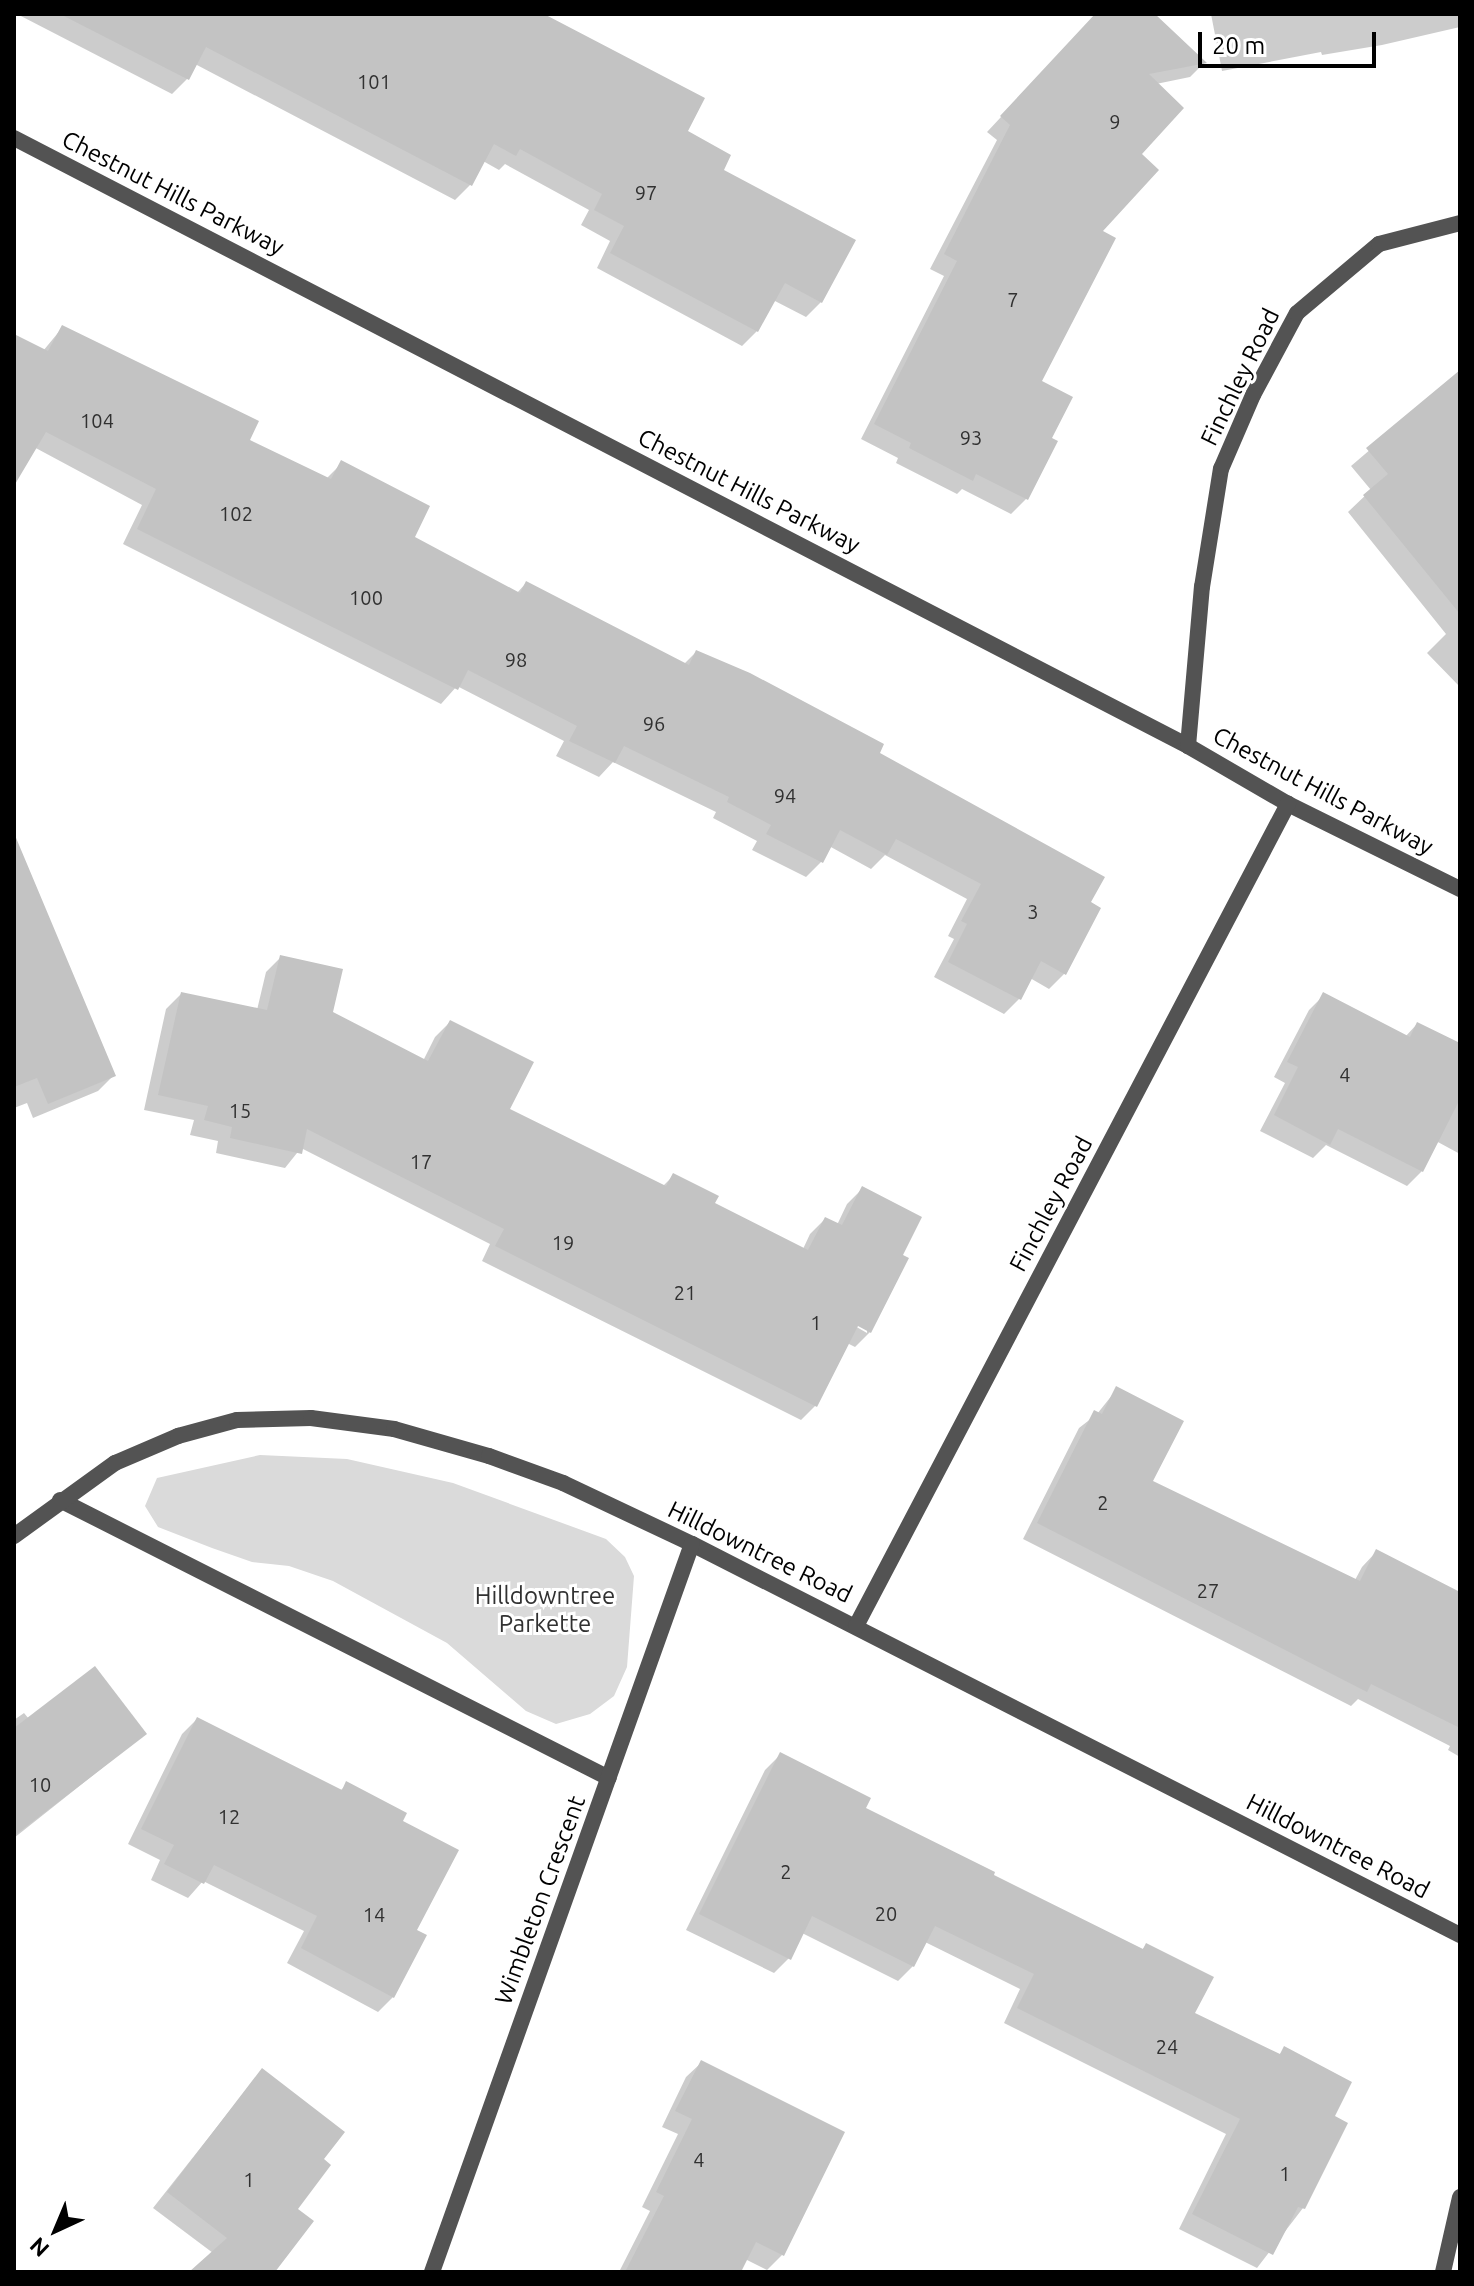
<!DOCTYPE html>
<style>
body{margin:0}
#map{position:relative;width:1474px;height:2286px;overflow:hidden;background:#fff;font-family:Ubuntu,sans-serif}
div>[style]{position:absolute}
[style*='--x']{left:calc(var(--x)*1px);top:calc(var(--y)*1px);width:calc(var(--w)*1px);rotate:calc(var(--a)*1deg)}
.green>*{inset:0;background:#dadada}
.shadow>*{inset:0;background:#0003}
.building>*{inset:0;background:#c3c3c3}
.lane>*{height:16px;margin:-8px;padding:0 8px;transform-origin:8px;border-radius:8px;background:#535353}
.street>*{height:16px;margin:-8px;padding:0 8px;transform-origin:8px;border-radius:8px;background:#535353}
span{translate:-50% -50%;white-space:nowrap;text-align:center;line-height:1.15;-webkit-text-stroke:6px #fff;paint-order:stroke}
.number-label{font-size:20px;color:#313131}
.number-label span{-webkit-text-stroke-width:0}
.street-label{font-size:24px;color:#000}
.park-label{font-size:24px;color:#313131}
.frame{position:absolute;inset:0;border:16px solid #000;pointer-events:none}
.north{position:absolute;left:16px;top:2190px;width:80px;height:80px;-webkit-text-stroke:6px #fff;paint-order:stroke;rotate:224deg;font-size:22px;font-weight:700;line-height:32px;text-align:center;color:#000}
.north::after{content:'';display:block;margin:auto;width:28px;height:36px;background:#000;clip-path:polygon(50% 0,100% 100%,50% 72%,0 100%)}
.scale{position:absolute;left:1198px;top:32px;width:178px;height:36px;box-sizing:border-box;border:4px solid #000;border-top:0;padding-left:10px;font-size:24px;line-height:28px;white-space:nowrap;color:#000;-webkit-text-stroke:6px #fff;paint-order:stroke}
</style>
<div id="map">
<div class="green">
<i style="clip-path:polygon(260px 1455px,347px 1459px,453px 1483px,606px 1539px,625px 1557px,634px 1576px,627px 1667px,614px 1696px,590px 1714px,556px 1724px,526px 1711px,447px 1643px,333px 1581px,289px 1566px,252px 1562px,212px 1548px,158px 1527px,145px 1506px,157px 1478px)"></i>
</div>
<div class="shadow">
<i style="clip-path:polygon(17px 14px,540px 14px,686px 132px,721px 171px,821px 302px,806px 317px,773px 300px,757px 331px,742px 346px,597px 268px,610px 241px,581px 225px,589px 210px,505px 164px,499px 170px,483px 161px,470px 185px,455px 200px,195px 64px,187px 79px,172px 94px)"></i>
<i style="clip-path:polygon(1097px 14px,1152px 14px,1204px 63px,1190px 77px,1156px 84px,1139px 154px,1099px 232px,1040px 382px,1049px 439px,1055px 442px,1026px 499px,1011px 514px,962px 489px,957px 494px,896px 463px,898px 458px,861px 439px,944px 276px,930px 269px,997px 140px,987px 132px)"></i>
<i style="clip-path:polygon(1211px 14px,1460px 14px,1460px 27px,1382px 45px,1322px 55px,1321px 52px,1222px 71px)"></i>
<i style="clip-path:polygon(62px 328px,247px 441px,326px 479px,342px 463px,412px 538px,517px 593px,526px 583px,684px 664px,696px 652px,877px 754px,1099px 908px,1064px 974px,1049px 989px,1030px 978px,1019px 999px,1004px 1014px,934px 977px,954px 939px,948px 936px,967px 899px,885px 855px,871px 869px,829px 846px,821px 862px,806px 877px,752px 850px,757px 841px,713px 818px,716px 812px,613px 762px,599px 777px,556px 756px,564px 741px,457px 686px,441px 704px,123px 544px,142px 505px,32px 446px,14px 448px,14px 336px,43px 351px)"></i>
<i style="clip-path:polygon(1460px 373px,1460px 687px,1427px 653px,1446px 634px,1348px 512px,1371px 490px,1351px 466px)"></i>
<i style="clip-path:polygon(14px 927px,113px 1076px,98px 1091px,33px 1118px,27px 1103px,14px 1108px)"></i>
<i style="clip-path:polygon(evenodd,281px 957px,331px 1013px,423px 1061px,435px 1037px,450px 1022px,507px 1110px,663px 1186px,673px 1176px,712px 1204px,803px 1249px,810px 1234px,825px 1219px,837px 1225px,847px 1204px,862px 1189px,901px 1256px,870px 1332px,855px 1347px,847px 1343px,816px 1405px,801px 1420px,482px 1261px,490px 1244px,301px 1148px,285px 1168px,216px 1153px,218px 1141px,190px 1135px,194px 1120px,144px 1110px,166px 1009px,181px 994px,257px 1010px,266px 972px,281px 957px,848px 1322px,867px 1328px,867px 1333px,848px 1322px)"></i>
<i style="clip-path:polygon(1324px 995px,1405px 1037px,1417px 1024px,1460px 1046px,1460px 1154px,1436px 1141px,1422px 1171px,1407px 1186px,1326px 1145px,1313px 1158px,1260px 1131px,1285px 1083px,1274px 1077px,1309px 1010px)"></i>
<i style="clip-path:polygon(1117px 1389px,1151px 1482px,1355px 1580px,1362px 1567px,1376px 1552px,1460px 1594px,1460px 1757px,1448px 1750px,1450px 1746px,1358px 1699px,1351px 1706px,1023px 1539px,1079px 1428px,1097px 1414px)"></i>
<i style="clip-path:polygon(24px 1713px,29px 1719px,145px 1734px,14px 1838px,14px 1720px)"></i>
<i style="clip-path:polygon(197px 1719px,340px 1791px,347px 1784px,400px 1821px,415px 1931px,393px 1997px,378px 2012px,287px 1963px,304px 1931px,203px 1881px,188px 1898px,151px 1880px,160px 1860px,128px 1844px,182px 1734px)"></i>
<i style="clip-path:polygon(780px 1755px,863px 1809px,991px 1875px,1141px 1951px,1146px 1945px,1192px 2014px,1278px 2056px,1285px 2049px,1332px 2117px,1303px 2208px,1257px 2268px,1179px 2229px,1226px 2134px,1004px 2023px,1020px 1989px,925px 1942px,913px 1966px,898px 1981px,802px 1933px,789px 1958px,774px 1973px,686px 1930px,765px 1770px)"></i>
<i style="clip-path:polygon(701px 2063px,782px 2255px,767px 2270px,745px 2259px,738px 2272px,619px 2272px,650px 2211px,642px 2207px,678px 2134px,662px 2127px,686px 2077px)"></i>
<i style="clip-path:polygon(262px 2070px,321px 2160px,295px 2209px,273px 2272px,192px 2272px,213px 2253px,153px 2208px)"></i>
</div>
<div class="building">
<i style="clip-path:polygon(60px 14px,544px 14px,705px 98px,688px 131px,731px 155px,724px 170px,856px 240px,822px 303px,785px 283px,758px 332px,610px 253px,624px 226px,594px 210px,602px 194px,520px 149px,516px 156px,494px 144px,472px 186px,206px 47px,189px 80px)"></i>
<i style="clip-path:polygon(1095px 14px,1155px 14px,1207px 63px,1149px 74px,1184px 108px,1142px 154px,1159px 170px,1103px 231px,1116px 238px,1042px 381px,1073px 397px,1052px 438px,1058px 441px,1028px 500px,976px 474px,973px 481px,909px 448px,911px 443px,874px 424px,957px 261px,944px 254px,1010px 125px,1000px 116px)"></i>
<i style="clip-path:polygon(62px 325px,259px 421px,250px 440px,331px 479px,341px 460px,430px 506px,415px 537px,520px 593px,526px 581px,689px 665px,696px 650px,750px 673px,884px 744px,880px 753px,1105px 877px,1091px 902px,1101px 908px,1066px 975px,1041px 961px,1021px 1000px,948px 962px,967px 924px,961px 921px,981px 884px,896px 839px,887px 855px,840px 830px,823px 863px,766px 834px,771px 825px,727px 802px,729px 797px,624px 746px,615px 763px,569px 741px,577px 726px,468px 670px,458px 690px,137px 529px,156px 489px,46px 432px,14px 486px,14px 334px,48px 351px)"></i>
<i style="clip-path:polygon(1460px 370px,1460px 614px,1363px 495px,1388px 474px,1366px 448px)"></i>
<i style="clip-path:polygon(14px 833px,116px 1076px,48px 1104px,37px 1078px,14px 1087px)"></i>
<i style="clip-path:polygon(280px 955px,343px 969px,333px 1012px,428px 1061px,450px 1020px,534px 1062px,510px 1109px,666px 1186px,673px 1173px,719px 1196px,715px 1203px,808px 1250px,825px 1217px,842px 1225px,862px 1186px,922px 1217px,903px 1255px,909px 1258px,871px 1333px,858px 1326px,817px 1407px,495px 1246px,504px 1229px,307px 1129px,302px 1154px,230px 1138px,232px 1127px,204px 1120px,208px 1106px,158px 1095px,181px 992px,267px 1010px)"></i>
<i style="clip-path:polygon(1323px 992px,1410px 1037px,1417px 1022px,1460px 1043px,1460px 1099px,1423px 1172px,1338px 1129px,1330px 1145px,1274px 1115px,1298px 1067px,1287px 1062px)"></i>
<i style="clip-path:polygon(1116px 1386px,1184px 1421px,1153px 1481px,1360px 1581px,1376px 1549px,1460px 1592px,1460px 1728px,1371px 1684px,1367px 1692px,1037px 1523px,1094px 1410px,1102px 1414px)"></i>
<i style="clip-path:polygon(95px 1666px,147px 1734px,14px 1836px,14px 1728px)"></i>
<i style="clip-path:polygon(197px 1717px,342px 1790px,346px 1781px,407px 1813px,403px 1821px,459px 1850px,417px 1930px,427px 1935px,394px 1998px,301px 1948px,317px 1916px,214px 1865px,204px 1884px,164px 1864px,174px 1845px,141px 1829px)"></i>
<i style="clip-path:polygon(780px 1752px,871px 1798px,866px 1808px,995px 1872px,994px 1875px,1143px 1949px,1146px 1943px,1214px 1977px,1195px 2013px,1280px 2054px,1284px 2046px,1352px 2082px,1335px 2116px,1348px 2123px,1305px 2209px,1298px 2207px,1273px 2255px,1192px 2214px,1240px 2119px,1017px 2008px,1034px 1974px,935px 1926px,914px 1967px,812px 1916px,791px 1960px,699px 1914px)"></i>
<i style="clip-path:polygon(701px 2060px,845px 2132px,784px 2256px,756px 2242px,741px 2272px,625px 2272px,664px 2196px,656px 2192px,692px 2119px,675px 2111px)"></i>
<i style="clip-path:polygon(262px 2068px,345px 2132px,324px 2159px,331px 2165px,298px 2209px,314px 2221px,275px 2272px,189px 2272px,227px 2238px,167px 2192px)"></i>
</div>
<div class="lane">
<i style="--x:60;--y:1500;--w:615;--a:26.86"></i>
</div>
<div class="street">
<i style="--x:14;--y:138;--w:1322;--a:27.38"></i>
<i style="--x:1188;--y:746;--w:116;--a:30.1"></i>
<i style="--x:1288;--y:804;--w:192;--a:26.3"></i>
<i style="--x:1188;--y:746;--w:160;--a:-85"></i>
<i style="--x:1202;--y:587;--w:120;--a:-80.9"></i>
<i style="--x:1221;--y:469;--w:81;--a:-66.6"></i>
<i style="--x:1253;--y:395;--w:93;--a:-61.8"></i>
<i style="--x:1297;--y:313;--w:107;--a:-40.1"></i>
<i style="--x:1379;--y:244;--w:84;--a:-14.5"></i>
<i style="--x:14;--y:1536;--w:125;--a:-35.9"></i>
<i style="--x:115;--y:1463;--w:69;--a:-23.2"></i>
<i style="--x:178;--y:1436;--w:61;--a:-15.2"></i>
<i style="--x:237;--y:1420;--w:74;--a:-1.5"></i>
<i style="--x:311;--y:1418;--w:84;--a:7.5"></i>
<i style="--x:394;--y:1429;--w:99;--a:15.9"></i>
<i style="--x:489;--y:1456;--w:79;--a:20"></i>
<i style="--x:563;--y:1483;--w:143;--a:25.3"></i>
<i style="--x:692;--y:1544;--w:862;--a:26.98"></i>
<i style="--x:856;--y:1626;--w:929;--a:-62.28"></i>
<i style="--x:432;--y:2272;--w:773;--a:-70.35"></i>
<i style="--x:1443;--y:2272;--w:77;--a:-77.2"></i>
</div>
<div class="number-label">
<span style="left:374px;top:81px">101</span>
<span style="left:1115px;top:121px">9</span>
<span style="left:646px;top:192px">97</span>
<span style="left:1013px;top:299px">7</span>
<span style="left:97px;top:420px">104</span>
<span style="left:971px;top:437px">93</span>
<span style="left:236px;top:513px">102</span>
<span style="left:366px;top:597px">100</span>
<span style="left:516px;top:659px">98</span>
<span style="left:654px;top:723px">96</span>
<span style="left:785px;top:795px">94</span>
<span style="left:1033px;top:911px">3</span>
<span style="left:1345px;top:1074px">4</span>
<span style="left:240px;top:1110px">15</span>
<span style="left:421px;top:1161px">17</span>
<span style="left:563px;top:1242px">19</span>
<span style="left:685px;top:1292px">21</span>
<span style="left:816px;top:1322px">1</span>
<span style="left:1103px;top:1502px">2</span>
<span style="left:1208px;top:1590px">27</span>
<span style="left:40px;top:1784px">10</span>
<span style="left:229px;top:1816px">12</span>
<span style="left:786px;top:1871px">2</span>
<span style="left:886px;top:1913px">20</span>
<span style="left:374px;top:1914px">14</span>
<span style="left:1167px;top:2046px">24</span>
<span style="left:699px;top:2159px">4</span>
<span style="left:1285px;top:2173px">1</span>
<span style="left:249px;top:2179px">1</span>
</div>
<div class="street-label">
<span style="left:173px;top:193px;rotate:27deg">Chestnut Hills Parkway</span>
<span style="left:1240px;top:377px;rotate:-64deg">Finchley Road</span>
<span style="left:749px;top:491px;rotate:27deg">Chestnut Hills Parkway</span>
<span style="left:1323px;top:791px;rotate:28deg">Chestnut Hills Parkway</span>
<span style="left:1051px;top:1204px;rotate:-62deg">Finchley Road</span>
<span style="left:760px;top:1552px;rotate:26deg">Hilldowntree Road</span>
<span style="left:1338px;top:1846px;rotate:27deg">Hilldowntree Road</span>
<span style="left:540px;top:1900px;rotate:-70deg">Wimbleton Crescent</span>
</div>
<div class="park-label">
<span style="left:545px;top:1610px">Hilldowntree<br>Parkette</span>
</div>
<div class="frame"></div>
<div class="north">N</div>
<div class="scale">20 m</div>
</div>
